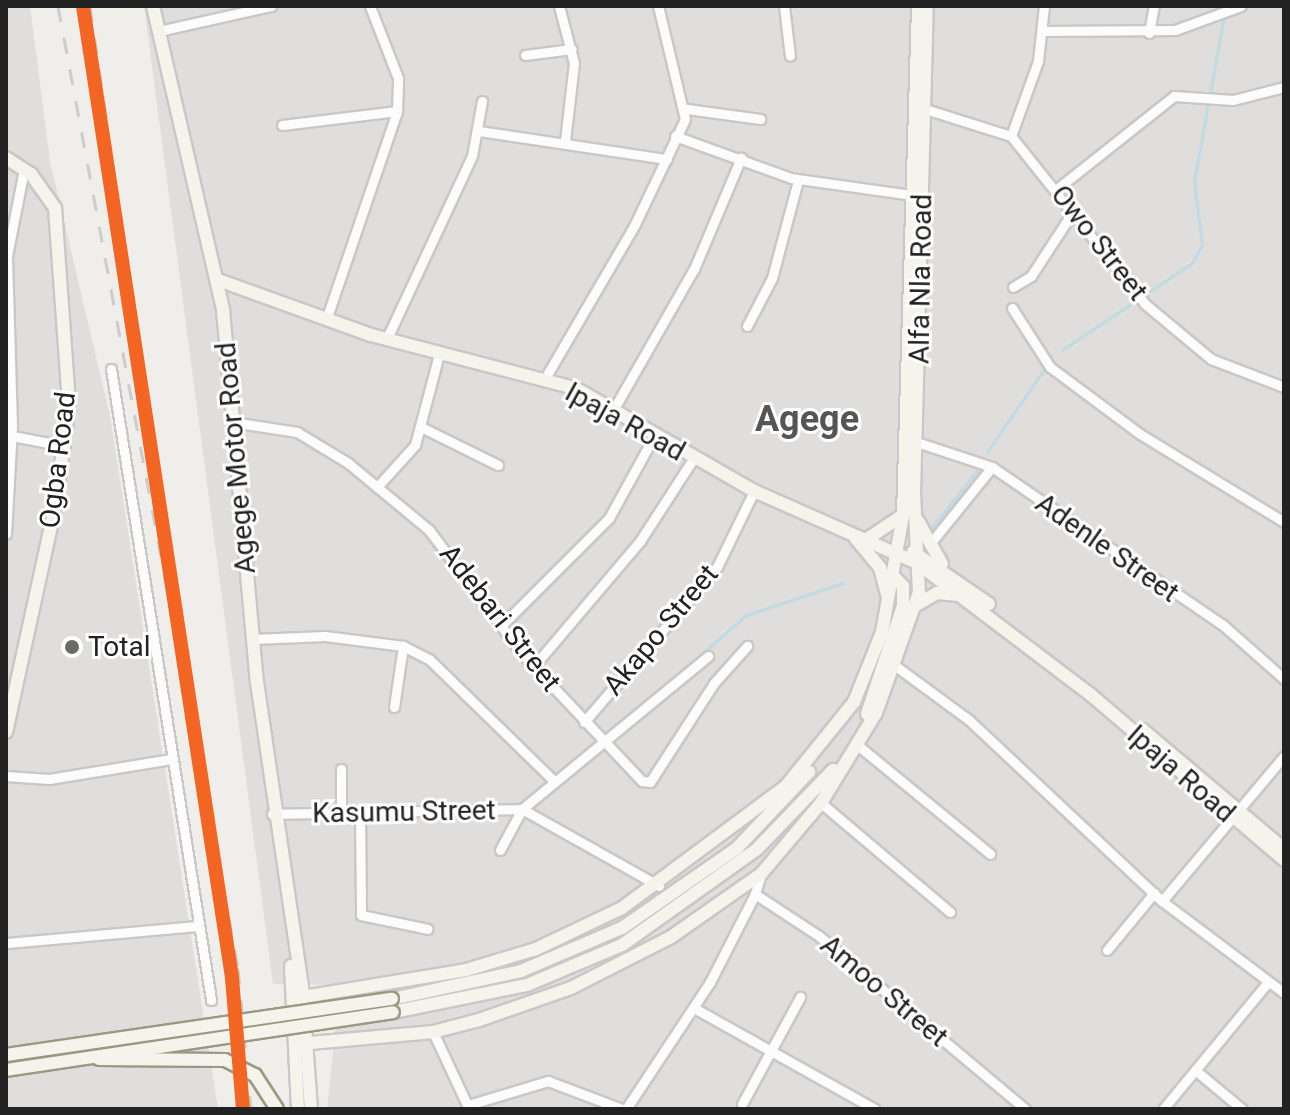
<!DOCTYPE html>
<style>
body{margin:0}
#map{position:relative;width:1290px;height:1115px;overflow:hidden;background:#f0eeeb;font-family:Roboto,sans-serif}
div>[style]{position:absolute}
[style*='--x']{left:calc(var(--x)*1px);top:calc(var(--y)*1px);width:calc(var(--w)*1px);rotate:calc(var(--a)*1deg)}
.residential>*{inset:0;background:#dfdedc}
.stream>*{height:3px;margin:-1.5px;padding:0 1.5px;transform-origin:1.5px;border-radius:1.5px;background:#bfdbe3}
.roads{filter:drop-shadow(2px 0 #c9c8c7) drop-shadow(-2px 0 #c9c8c7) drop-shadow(0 2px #c9c8c7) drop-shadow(0 -2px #c9c8c7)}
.street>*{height:9px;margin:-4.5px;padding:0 4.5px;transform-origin:4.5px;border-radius:4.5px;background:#fdfcfc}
.secondary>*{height:12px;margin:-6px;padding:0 6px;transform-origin:6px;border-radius:6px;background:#f4f4ed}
.rail>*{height:3px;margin-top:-1.5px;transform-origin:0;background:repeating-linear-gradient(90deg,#ccc 0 16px,transparent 0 32px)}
.bridges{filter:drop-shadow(2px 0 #999a82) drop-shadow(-2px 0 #999a82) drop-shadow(0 2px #999a82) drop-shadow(0 -2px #999a82)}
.secondary-bridge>*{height:12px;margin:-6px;padding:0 6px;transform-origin:6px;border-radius:6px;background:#f4f4ed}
.rail-1>*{height:14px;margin:-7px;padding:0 7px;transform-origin:7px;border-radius:7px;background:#f26522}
.dots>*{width:22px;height:22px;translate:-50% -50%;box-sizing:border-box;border:4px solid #fff;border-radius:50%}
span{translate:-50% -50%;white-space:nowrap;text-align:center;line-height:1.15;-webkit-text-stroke:6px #fff;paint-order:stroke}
.street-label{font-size:28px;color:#222}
.poi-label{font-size:28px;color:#222}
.left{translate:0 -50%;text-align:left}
.district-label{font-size:36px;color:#555;font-weight:700}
.frame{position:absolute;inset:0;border:8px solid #222;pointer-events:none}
</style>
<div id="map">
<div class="residential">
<i style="clip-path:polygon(6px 6px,30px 6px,50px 161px,110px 416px,218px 1109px,6px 1109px)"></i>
<i style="clip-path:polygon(144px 6px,1284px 6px,1284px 1109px,327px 1109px,340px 985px,273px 984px)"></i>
</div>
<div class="stream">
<i style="--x:1062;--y:350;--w:156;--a:-33.8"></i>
<i style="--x:1192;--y:263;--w:21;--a:-61"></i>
<i style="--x:1202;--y:245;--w:64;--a:-97.2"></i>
<i style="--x:1194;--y:182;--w:164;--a:-79.8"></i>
<i style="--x:987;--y:452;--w:104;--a:-55.5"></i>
<i style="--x:932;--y:527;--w:77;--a:-51.3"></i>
<i style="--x:673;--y:679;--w:97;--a:-41.2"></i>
<i style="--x:746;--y:615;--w:102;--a:-18.3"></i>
<i style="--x:617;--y:724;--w:32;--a:-39"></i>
</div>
<div class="roads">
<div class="street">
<i style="--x:559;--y:6;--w:59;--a:75.3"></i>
<i style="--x:574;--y:63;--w:79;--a:96.6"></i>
<i style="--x:784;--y:6;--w:50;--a:83.2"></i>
<i style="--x:159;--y:31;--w:115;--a:-12.6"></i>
<i style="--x:1045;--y:31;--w:130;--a:-0.4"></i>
<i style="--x:1175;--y:30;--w:70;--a:-20"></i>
<i style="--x:1149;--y:33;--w:27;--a:-80"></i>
<i style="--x:525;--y:55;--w:47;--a:-7.3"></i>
<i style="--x:922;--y:108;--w:93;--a:17.5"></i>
<i style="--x:1011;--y:136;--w:215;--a:51.4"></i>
<i style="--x:1145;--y:304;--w:86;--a:39.8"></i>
<i style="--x:1211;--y:359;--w:78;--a:21"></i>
<i style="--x:687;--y:109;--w:74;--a:7.8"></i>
<i style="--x:282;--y:125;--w:116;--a:-6.9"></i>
<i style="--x:479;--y:131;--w:190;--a:8.5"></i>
<i style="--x:675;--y:136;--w:123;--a:19.9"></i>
<i style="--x:791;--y:178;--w:122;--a:8"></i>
<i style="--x:1011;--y:136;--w:80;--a:-70.2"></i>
<i style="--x:1038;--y:61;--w:55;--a:-83.8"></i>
<i style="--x:1058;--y:188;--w:148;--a:-38.4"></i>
<i style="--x:1174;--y:96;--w:59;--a:3.9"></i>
<i style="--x:1233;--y:100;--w:53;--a:-14.3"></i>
<i style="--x:1013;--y:287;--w:21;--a:-31"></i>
<i style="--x:1031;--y:276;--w:79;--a:-56.9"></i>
<i style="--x:1012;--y:308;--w:70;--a:57.2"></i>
<i style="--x:1050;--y:367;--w:112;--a:36.7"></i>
<i style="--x:1140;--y:434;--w:169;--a:31.4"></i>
<i style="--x:327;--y:317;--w:218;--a:-71.2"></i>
<i style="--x:397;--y:111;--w:33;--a:-88"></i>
<i style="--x:398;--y:78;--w:77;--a:-111.3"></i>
<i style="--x:747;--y:326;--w:54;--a:-62.5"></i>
<i style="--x:772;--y:278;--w:101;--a:-75.1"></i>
<i style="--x:388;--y:336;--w:199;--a:-65"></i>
<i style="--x:472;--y:156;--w:56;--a:-79.7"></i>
<i style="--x:111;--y:369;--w:639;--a:80.99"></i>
<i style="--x:544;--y:380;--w:181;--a:-59.7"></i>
<i style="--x:635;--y:224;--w:116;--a:-64.5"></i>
<i style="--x:685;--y:119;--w:116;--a:-103.4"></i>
<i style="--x:612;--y:412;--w:165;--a:-60.2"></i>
<i style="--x:694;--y:269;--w:121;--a:-67.1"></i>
<i style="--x:232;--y:422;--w:66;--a:8.7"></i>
<i style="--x:297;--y:432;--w:60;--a:31.3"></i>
<i style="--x:348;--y:463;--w:105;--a:39.6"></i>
<i style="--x:429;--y:530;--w:158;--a:53"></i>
<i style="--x:524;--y:656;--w:172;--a:46.7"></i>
<i style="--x:642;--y:781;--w:8;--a:7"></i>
<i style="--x:650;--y:782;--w:118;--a:-57.1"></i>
<i style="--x:714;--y:683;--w:50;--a:-48.3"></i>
<i style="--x:421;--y:427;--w:86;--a:26.3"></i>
<i style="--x:12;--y:436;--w:54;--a:10.7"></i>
<i style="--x:910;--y:440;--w:86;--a:18.2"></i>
<i style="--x:992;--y:467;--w:280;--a:34.4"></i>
<i style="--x:1223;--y:625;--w:81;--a:41.5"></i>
<i style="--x:377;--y:487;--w:57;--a:-47.9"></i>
<i style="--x:415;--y:445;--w:94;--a:-75.2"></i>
<i style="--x:6;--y:534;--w:108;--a:-86.8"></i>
<i style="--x:12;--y:426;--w:170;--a:-91.7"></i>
<i style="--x:7;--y:256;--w:89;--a:-78.9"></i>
<i style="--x:929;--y:545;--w:100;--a:-51.1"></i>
<i style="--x:501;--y:626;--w:153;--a:-45"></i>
<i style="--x:609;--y:518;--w:91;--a:-61.2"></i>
<i style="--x:253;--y:639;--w:72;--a:-2.4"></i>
<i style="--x:325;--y:636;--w:79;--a:7.3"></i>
<i style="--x:403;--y:646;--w:30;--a:27"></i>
<i style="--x:430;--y:660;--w:172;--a:44.3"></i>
<i style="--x:534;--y:666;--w:164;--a:-49.7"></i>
<i style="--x:640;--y:541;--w:98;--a:-57.1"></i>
<i style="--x:897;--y:667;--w:89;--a:36.4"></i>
<i style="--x:969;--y:720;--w:265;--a:43.2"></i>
<i style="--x:1162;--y:901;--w:153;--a:37"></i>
<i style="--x:394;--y:707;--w:62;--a:-81.6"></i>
<i style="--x:584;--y:722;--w:204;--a:-49.4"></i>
<i style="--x:717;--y:567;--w:85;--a:-64"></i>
<i style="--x:855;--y:743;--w:175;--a:39.4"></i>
<i style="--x:6;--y:776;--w:43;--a:4"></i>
<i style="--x:49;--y:779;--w:124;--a:-9.3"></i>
<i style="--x:821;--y:803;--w:169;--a:40.2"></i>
<i style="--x:360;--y:812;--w:103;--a:89.4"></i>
<i style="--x:361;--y:915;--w:68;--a:11.8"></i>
<i style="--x:341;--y:813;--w:44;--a:-90"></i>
<i style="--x:272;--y:814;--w:250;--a:-1.1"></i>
<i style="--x:522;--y:809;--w:157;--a:29.3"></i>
<i style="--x:500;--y:850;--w:47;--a:-61.8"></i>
<i style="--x:522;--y:809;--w:241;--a:-39.4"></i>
<i style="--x:761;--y:874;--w:21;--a:107"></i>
<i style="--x:755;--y:894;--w:77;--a:33.3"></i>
<i style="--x:819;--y:936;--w:269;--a:40"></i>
<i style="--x:1162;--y:901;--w:189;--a:-49.9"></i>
<i style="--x:6;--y:943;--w:193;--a:-5.1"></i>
<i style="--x:1107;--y:950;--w:74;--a:-50.5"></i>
<i style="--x:694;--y:1008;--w:207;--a:29.2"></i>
<i style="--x:433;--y:1032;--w:85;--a:64.9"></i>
<i style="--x:1195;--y:1070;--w:61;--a:39.7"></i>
<i style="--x:742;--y:1104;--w:122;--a:-61.5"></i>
<i style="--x:468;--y:1105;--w:84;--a:-16.7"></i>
<i style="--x:548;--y:1081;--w:79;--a:20.7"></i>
<i style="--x:626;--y:1109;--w:152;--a:-56.5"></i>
<i style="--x:710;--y:982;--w:99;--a:-62.9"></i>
<i style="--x:1163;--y:1109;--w:165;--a:-50.4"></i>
</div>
<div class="secondary">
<i style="--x:153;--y:6;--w:312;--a:77"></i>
<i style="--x:223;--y:310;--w:374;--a:84.8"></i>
<i style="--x:257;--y:682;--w:307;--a:81.6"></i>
<i style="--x:302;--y:986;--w:123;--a:85.8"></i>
<i style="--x:6;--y:158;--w:30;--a:33"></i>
<i style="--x:31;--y:174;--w:42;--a:54.8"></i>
<i style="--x:55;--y:208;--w:197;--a:85.9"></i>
<i style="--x:69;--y:405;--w:99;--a:97.6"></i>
<i style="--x:56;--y:503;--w:234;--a:102.3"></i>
<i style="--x:218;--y:280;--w:163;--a:19.8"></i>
<i style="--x:371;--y:335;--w:211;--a:14.6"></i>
<i style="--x:575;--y:388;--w:207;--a:29.9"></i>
<i style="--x:754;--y:491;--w:178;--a:23.8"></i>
<i style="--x:917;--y:563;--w:218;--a:37.2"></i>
<i style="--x:1091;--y:695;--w:254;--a:40.5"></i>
<i style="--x:918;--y:521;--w:49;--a:60.8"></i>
<i style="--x:856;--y:539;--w:38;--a:50"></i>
<i style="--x:880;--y:568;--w:27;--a:75"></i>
<i style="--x:867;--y:539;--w:43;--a:-33.7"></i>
<i style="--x:913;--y:552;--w:92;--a:34.4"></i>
<i style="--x:918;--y:604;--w:22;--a:-30"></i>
<i style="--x:937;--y:593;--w:22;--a:5"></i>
<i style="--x:867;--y:714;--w:114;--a:-71.6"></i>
<i style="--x:903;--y:606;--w:20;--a:-90"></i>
<i style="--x:903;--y:586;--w:14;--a:-135"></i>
<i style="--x:1143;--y:730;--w:185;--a:40.2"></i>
<i style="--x:291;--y:966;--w:143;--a:87.2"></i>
<i style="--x:303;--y:997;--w:165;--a:-9.4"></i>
<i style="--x:466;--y:970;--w:73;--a:-16.7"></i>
<i style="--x:536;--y:949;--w:95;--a:-25.5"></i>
<i style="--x:622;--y:908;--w:204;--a:-36.6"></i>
<i style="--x:786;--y:786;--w:108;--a:-51"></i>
<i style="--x:854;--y:702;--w:75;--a:-68.2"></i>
<i style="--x:882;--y:632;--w:119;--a:-79.8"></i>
<i style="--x:903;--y:515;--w:509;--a:-88.31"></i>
<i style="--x:392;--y:999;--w:132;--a:-12.2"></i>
<i style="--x:521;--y:971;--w:110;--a:-23.1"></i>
<i style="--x:622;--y:928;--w:140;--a:-34.8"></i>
<i style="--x:737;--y:848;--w:105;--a:-46.5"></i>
<i style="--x:393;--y:1012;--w:137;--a:-11.4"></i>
<i style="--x:527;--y:985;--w:103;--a:-22.8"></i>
<i style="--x:622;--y:945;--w:166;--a:-35.4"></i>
<i style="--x:757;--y:849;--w:110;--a:-46.1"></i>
<i style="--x:299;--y:1044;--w:135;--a:-5.1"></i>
<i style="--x:433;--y:1032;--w:48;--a:-14.6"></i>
<i style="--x:479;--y:1020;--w:97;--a:-19.2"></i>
<i style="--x:571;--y:988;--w:112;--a:-27"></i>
<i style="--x:671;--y:937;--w:110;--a:-35"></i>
<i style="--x:761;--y:874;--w:93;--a:-49.8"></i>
<i style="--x:821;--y:803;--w:105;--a:-58.6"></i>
<i style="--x:876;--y:713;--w:128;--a:-70.4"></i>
<i style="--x:919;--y:592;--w:98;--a:-92.9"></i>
<i style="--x:914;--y:494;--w:488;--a:-88.5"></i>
</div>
</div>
<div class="rail">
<i style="--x:58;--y:6;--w:979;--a:79.4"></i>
<i style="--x:238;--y:968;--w:142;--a:84.7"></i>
<i style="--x:90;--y:6;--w:568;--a:81.8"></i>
</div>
<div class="bridges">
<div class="secondary-bridge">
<i style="--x:6;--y:1055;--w:390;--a:-8.3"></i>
<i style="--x:99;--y:1059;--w:126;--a:0.5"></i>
<i style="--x:225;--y:1060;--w:34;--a:27"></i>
<i style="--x:255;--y:1075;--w:40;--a:57.1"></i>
<i style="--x:6;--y:1070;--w:391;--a:-8.5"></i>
</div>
</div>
<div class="rail-1">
<i style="--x:83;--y:6;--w:983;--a:81.28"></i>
<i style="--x:232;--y:978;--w:131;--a:85.2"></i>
</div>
<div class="dots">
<i style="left:72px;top:647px;background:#6a6968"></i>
</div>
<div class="street-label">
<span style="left:1099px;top:243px;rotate:52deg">Owo Street</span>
<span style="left:921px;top:279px;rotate:-89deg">Alfa Nla Road</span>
<span style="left:625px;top:422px;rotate:29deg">Ipaja Road</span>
<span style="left:236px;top:458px;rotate:-95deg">Agege Motor Road</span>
<span style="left:58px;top:460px;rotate:-83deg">Ogba Road</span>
<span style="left:1107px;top:548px;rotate:35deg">Adenle Street</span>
<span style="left:500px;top:618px;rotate:52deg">Adebari Street</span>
<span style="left:661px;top:630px;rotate:-50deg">Akapo Street</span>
<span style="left:1181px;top:774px;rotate:41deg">Ipaja Road</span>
<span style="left:404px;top:812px;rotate:-1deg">Kasumu Street</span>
<span style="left:884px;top:991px;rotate:40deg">Amoo Street</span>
</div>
<div class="poi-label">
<span class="left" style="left:88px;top:647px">Total</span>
</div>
<div class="district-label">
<span style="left:807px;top:420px">Agege</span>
</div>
<div class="frame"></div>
</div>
